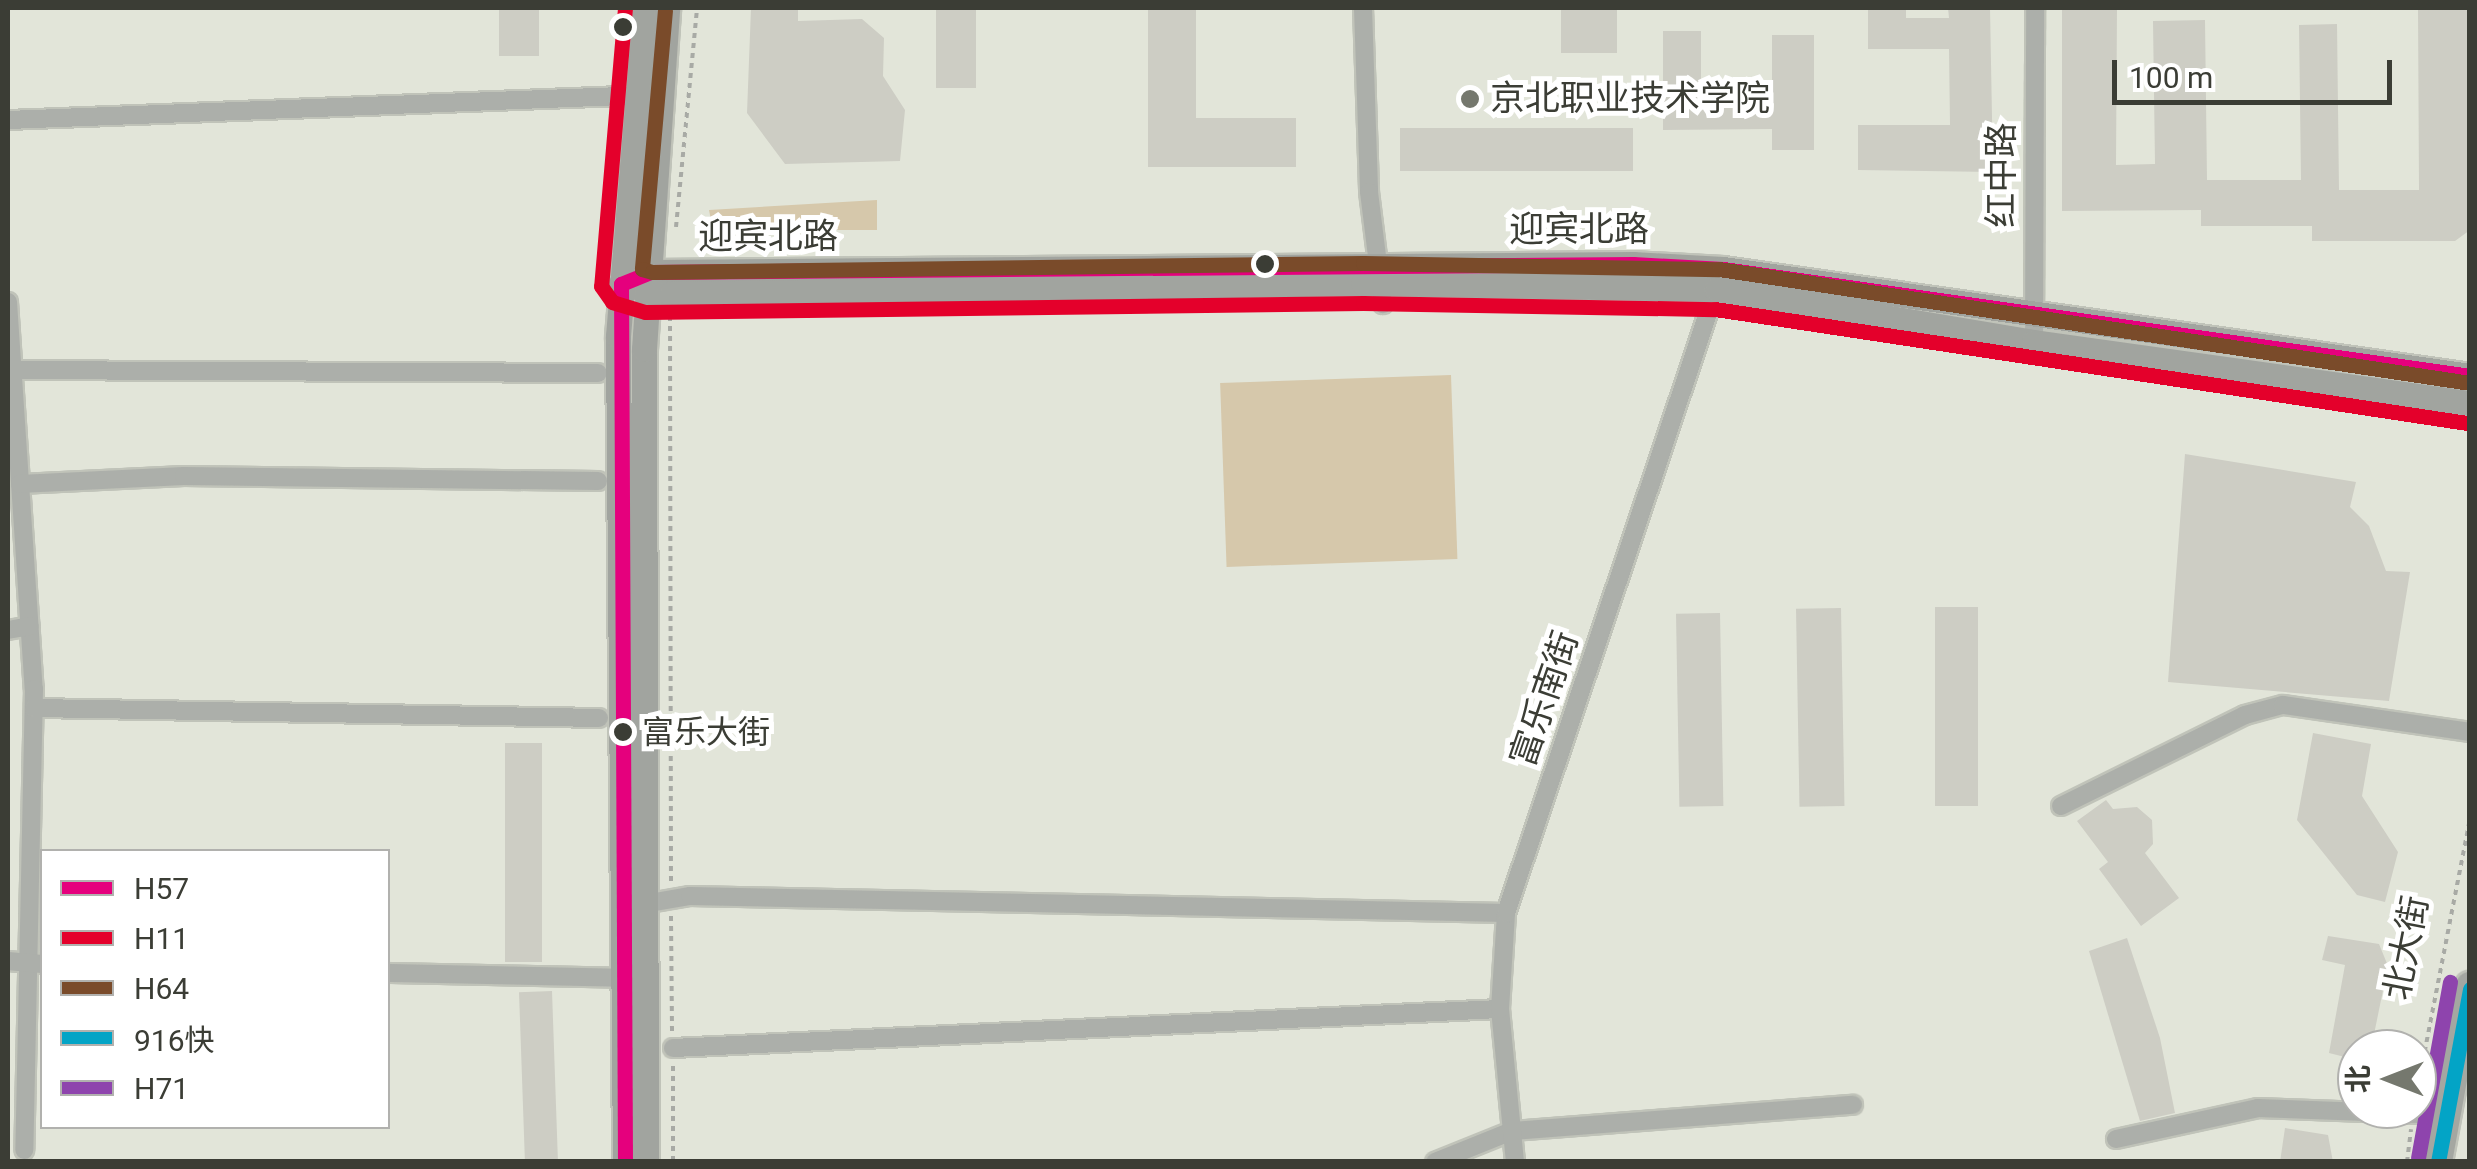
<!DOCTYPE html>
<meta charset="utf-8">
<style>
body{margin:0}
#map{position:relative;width:2477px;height:1169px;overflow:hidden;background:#e2e5d9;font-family:Roboto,"Noto Sans SC",sans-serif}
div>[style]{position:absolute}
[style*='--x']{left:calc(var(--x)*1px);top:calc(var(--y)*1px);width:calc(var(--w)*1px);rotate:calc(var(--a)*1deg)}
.green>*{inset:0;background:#d6c8ab;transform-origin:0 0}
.building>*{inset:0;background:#cdcdc4;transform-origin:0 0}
.path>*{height:4px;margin-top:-2px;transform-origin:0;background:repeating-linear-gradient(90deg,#a8aaa5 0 5px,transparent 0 10px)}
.roads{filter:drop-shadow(2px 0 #c0c3b9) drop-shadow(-2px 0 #c0c3b9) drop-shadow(0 2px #c0c3b9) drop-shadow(0 -2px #c0c3b9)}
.minor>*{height:18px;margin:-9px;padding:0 9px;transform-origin:9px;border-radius:9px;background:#acafaa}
.secondary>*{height:25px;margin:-12.5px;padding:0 12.5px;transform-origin:12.5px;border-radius:12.5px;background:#a1a49f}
.primary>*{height:28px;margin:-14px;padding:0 14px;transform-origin:14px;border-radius:14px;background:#a4a7a1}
.bus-1>*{height:15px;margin:-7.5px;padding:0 7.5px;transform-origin:7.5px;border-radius:7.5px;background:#e5007d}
.bus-2>*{height:15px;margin:-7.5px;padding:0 7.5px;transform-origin:7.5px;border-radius:7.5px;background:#e4002b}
.bus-3>*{height:15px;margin:-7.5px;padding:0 7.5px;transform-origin:7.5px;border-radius:7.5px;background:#7a4b2a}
.bus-4>*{height:15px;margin:-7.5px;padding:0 7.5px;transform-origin:7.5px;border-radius:7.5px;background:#03a4c6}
.bus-5>*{height:15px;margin:-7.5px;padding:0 7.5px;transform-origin:7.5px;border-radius:7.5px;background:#8e44ad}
.dots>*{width:28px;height:28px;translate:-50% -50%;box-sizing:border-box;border:5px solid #fff;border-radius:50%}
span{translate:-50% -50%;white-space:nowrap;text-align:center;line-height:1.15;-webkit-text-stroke:10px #fff;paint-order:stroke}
.bus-label{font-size:32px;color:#3b3d35}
.left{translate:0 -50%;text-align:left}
.poi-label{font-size:35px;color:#3b3d35}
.street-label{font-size:35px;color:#3b3d35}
.frame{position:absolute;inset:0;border:10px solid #3b3d35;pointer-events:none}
.legend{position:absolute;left:40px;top:849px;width:350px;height:280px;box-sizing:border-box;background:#fff;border:2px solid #b1b1ae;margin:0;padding:12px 18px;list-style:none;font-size:30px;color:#3b3d35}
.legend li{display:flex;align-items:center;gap:20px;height:50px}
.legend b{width:50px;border:2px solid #b1b1ae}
.north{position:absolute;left:2337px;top:1029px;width:100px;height:100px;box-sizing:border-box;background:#fff;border:2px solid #b1b1ae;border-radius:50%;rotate:270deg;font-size:28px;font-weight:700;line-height:40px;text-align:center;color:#3b3d35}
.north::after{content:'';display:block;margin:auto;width:35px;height:45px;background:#75786e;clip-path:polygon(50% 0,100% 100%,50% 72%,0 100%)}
.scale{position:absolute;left:2112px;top:60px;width:280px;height:45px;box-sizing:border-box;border:5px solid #3b3d35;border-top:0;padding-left:12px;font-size:30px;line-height:35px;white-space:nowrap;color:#3b3d35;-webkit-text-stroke:8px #fff;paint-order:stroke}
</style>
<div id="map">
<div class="green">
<i style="clip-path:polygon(877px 200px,877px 230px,713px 230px,709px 210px)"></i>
<i style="left:1451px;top:375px;width:184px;height:231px;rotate:88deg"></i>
</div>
<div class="building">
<i style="left:499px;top:8px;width:40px;height:48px"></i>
<i style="clip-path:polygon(751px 8px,798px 8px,798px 21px,862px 19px,884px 38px,883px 76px,905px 110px,900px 161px,785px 164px,747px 113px)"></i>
<i style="left:936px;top:8px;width:40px;height:80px"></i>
<i style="clip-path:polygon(1148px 8px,1196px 8px,1196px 118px,1296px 118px,1296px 167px,1148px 167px)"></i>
<i style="left:1561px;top:8px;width:56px;height:45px"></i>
<i style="clip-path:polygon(1868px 8px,1906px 8px,1906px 18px,1949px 18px,1948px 8px,1990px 8px,1993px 172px,1858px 170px,1858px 125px,1950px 125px,1949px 49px,1868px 49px)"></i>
<i style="clip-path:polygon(2062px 8px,2117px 8px,2116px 165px,2155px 164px,2153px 21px,2205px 20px,2207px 180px,2301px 180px,2299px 25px,2337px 24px,2339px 190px,2419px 190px,2418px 8px,2470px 8px,2470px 230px,2455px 241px,2312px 241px,2312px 226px,2201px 226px,2201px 210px,2062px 211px)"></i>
<i style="clip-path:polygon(1663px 31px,1701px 31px,1701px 99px,1772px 99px,1772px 35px,1814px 35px,1814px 150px,1772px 150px,1772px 129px,1663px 130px)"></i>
<i style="left:1633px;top:128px;width:43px;height:233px;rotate:90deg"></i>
<i style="clip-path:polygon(2185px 454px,2356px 482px,2350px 507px,2369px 526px,2386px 571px,2410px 572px,2389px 701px,2168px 682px)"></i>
<i style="left:1935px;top:607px;width:43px;height:199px"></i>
<i style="left:1841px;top:608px;width:198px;height:45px;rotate:89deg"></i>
<i style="left:1720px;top:613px;width:193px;height:44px;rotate:89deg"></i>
<i style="clip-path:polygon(2313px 733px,2371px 744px,2362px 796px,2398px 852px,2385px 902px,2357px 895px,2297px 820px)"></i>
<i style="left:505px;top:743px;width:37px;height:219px"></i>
<i style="clip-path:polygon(2106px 800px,2113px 809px,2137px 807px,2152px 820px,2153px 844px,2145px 853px,2179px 898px,2141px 926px,2099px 869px,2108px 862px,2077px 821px)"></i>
<i style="clip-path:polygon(2328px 936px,2379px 944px,2388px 966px,2371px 1049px,2357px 1049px,2357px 1060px,2329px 1053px,2345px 965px,2322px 960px)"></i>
<i style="clip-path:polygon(2127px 938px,2160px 1038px,2175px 1113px,2140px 1121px,2089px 951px)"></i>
<i style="left:552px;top:991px;width:171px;height:33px;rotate:88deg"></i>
<i style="clip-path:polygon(2285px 1128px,2328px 1135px,2333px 1162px,2280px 1162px)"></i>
</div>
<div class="path">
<i style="--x:676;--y:227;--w:220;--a:-84.5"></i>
<i style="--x:603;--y:232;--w:76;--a:-85.5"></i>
<i style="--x:670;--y:316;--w:566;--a:89.9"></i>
<i style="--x:671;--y:916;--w:116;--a:89.5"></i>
<i style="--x:673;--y:1066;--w:96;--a:90"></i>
<i style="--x:2417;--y:1091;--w:277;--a:-79"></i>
<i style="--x:2407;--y:1162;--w:33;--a:-83"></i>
</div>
<div class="roads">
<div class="minor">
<i style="--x:1363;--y:8;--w:184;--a:88.1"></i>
<i style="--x:1369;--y:192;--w:113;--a:82.9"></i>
<i style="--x:8;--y:120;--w:639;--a:-2.24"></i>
<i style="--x:8;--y:302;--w:388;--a:86.2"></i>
<i style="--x:34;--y:689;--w:461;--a:91.2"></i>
<i style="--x:2034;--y:342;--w:334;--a:-89.8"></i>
<i style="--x:8;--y:370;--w:590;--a:0.29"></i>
<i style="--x:20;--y:484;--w:164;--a:-2.8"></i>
<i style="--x:184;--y:476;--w:414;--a:0.7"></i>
<i style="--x:8;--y:630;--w:22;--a:-10"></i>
<i style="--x:34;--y:708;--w:565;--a:1.01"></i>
<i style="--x:2061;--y:806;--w:205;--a:-26.3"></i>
<i style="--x:2245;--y:715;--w:39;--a:-15"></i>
<i style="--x:2283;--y:705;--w:189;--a:8.2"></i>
<i style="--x:638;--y:905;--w:53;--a:-9.8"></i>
<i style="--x:690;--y:896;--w:816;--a:1.19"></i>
<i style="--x:8;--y:961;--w:34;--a:5"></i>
<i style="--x:388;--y:973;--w:247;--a:1.2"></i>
<i style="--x:673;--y:1048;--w:828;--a:-2.7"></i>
<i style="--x:2116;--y:1139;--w:145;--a:-12.3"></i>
<i style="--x:2258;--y:1108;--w:188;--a:2.1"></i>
<i style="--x:1435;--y:1162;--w:83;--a:-21.9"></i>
<i style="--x:1512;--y:1131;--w:342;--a:-4.4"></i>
<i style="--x:1515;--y:1162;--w:154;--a:-95.6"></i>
<i style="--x:1500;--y:1009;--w:96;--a:-86.4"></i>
<i style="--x:1506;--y:913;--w:670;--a:-71.38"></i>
</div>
<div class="secondary">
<i style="--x:621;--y:284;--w:31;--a:-22"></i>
<i style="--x:650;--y:272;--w:983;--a:-0.47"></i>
<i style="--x:1633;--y:264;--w:90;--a:3.2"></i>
<i style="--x:1723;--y:269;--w:755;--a:8.15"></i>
<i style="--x:621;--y:284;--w:51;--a:11.3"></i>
<i style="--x:671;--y:294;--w:692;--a:-0.91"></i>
<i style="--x:1363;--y:283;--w:354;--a:1"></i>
<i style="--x:1717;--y:289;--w:321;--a:9.5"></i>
<i style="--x:2034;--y:342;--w:440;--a:8"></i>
<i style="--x:625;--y:1162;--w:826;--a:-90.49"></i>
<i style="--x:618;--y:336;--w:329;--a:-85.3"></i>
<i style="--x:646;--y:1162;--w:813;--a:-90.14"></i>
<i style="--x:644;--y:349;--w:342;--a:-86.1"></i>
</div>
<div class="primary">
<i style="--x:2438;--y:1162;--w:179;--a:-79.7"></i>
</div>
</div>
<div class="bus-1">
<i style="--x:625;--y:1162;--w:878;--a:-90.26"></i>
<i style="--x:621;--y:284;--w:31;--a:-22"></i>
<i style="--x:650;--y:272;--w:983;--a:-0.47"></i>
<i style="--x:1633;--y:264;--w:90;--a:3.2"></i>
<i style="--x:1723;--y:269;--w:755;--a:8.15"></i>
</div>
<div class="bus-2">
<i style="--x:625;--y:8;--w:279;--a:94.9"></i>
<i style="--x:601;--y:286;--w:19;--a:55"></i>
<i style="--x:612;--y:302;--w:34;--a:17"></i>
<i style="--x:645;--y:312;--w:718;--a:-0.72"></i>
<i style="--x:1363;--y:303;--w:352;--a:1"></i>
<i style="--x:1715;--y:309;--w:761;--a:8.62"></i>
</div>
<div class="bus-3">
<i style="--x:665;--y:10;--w:260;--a:95.1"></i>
<i style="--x:642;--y:269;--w:10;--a:17"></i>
<i style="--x:652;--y:272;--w:711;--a:-0.73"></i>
<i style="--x:1363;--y:263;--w:356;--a:1"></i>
<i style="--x:1719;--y:269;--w:760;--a:8.63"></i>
</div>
<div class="bus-4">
<i style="--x:2438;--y:1162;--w:176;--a:-79.5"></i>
</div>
<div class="bus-5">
<i style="--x:2418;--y:1158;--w:179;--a:-79.7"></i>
</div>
<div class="dots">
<i style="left:623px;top:27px;background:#3b3d35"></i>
<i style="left:1470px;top:99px;background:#75786e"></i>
<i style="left:1265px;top:264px;background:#3b3d35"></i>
<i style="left:623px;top:732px;background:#3b3d35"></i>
</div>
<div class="bus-label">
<span class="left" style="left:642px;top:732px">富乐大街</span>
</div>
<div class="poi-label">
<span class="left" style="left:1490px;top:99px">京北职业技术学院</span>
</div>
<div class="street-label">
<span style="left:2002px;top:175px;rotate:-90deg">红中路</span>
<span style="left:1579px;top:230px">迎宾北路</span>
<span style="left:768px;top:237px">迎宾北路</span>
<span style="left:1545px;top:699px;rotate:-71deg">富乐南街</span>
<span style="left:2407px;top:948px;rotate:-79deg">北大街</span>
</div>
<div class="frame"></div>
<ul class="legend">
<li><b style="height:12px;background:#e5007d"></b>H57</li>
<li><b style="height:12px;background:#e4002b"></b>H11</li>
<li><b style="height:12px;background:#7a4b2a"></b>H64</li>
<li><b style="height:12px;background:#03a4c6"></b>916快</li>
<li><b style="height:12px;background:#8e44ad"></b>H71</li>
</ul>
<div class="north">北</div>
<div class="scale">100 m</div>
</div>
